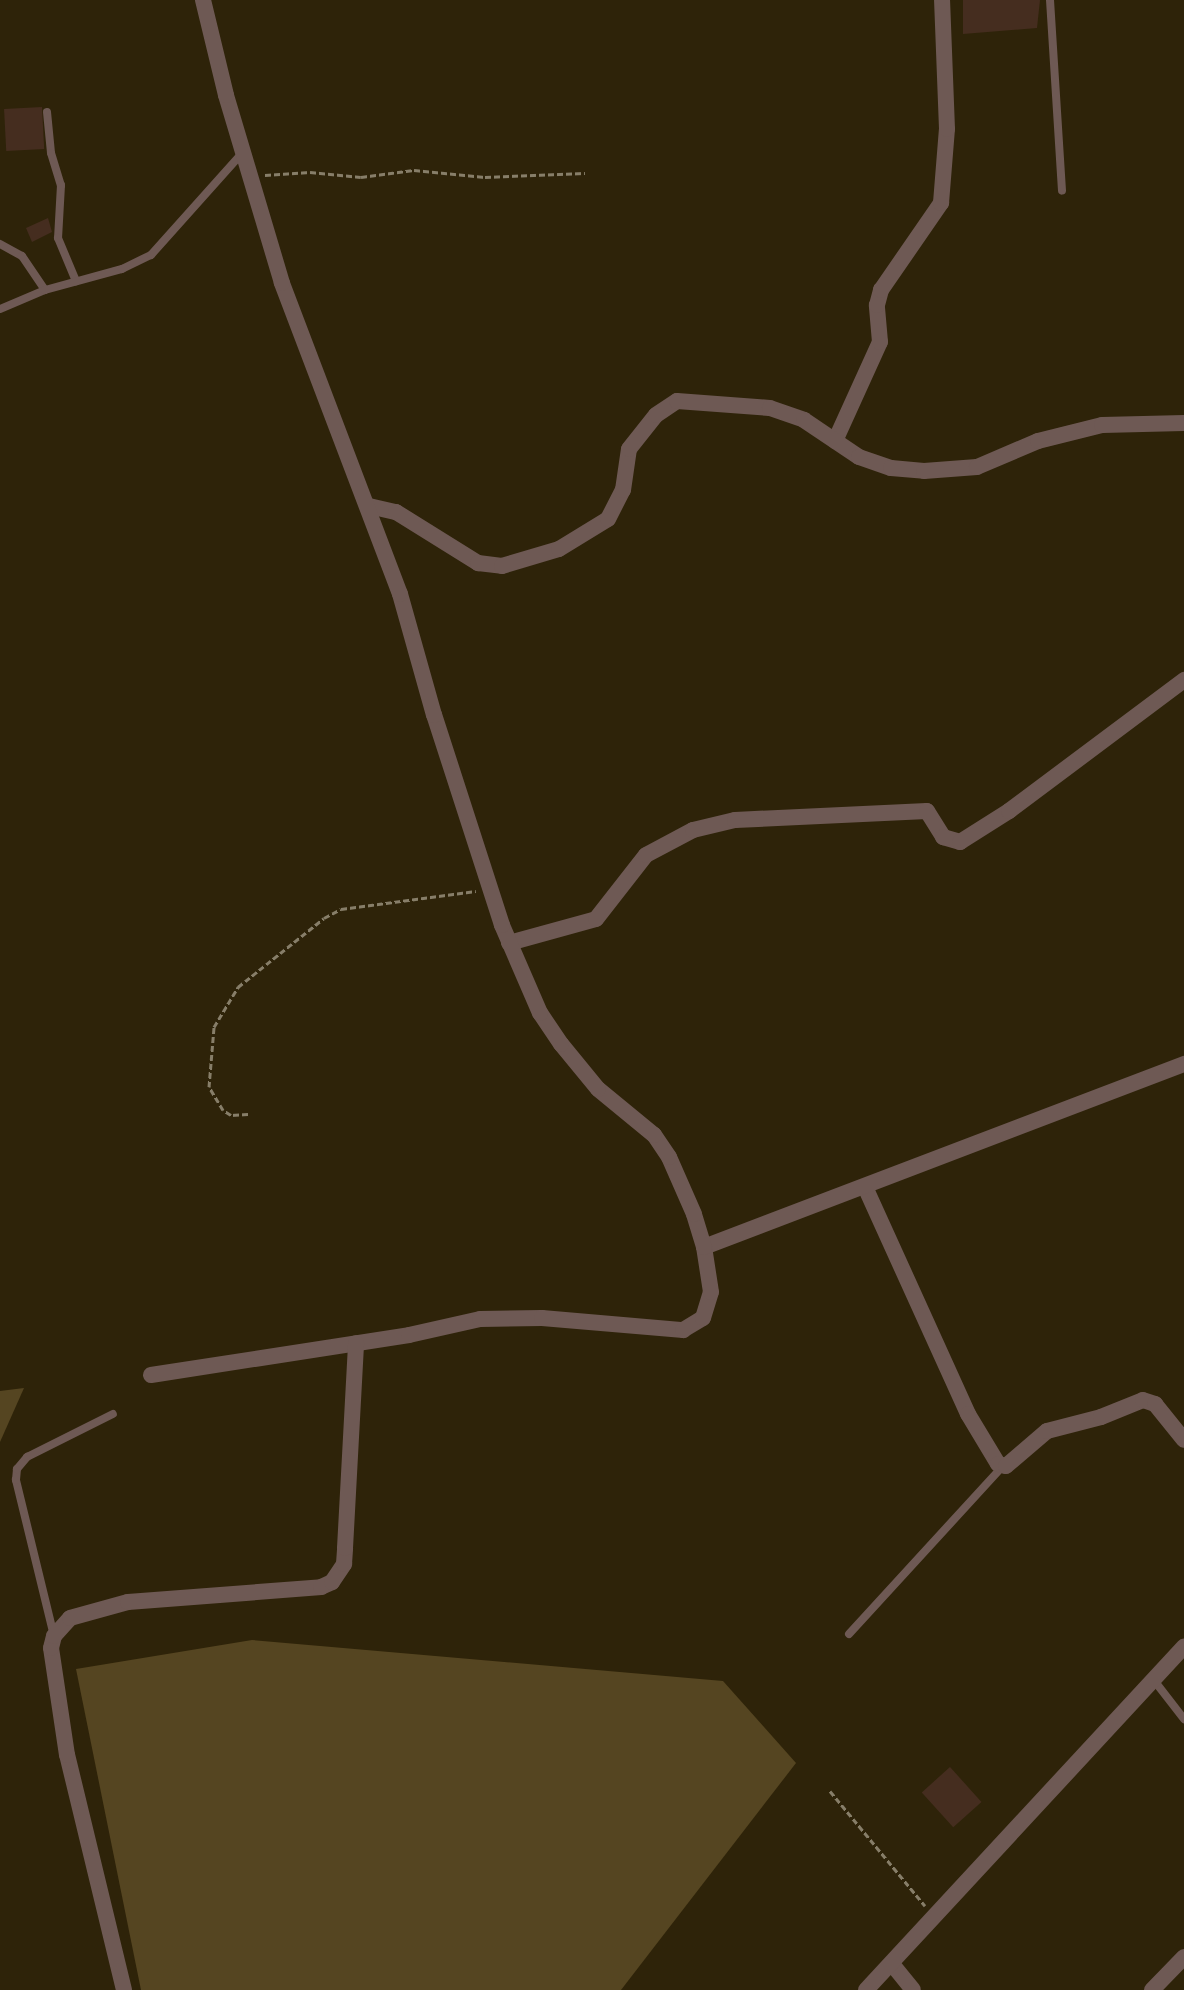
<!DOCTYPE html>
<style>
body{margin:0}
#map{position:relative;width:1184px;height:1990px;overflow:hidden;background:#2e2309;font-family:"PT Sans",sans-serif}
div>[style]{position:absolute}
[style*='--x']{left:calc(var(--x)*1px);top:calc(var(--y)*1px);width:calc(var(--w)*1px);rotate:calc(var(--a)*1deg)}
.green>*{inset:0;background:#554521}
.building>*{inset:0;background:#452d1f;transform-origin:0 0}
.path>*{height:3px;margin-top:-1.5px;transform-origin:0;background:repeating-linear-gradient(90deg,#877e69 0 6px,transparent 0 9px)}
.service>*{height:8px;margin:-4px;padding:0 4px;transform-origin:4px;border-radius:4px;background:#6e5954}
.minor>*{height:16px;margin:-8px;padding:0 8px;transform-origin:8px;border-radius:8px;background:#6e5954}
span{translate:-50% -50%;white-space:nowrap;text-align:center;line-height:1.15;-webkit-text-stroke:5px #2e2309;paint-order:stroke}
</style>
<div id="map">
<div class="green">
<i style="clip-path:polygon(24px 1388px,0 1442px,0 1391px)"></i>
<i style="clip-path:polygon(252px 1640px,723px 1681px,796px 1763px,621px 1990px,141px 1990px,76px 1669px)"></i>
</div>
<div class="building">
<i style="clip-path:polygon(963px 0,1040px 0,1037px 28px,963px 34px)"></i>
<i style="left:42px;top:107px;width:42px;height:38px;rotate:87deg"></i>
<i style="clip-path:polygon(48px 218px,52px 232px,32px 242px,26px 228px)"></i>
<i style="left:950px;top:1767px;width:47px;height:38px;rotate:48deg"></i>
</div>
<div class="path">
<i style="--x:265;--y:175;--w:45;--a:-3.8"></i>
<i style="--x:310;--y:172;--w:51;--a:5.6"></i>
<i style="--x:361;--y:177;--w:53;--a:-7.5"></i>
<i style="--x:414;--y:170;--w:71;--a:5.6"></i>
<i style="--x:485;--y:177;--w:100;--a:-2.3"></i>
<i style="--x:248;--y:1114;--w:17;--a:177"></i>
<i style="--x:231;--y:1115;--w:9;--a:-148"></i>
<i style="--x:223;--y:1110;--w:27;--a:-121"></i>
<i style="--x:209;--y:1087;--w:60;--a:-85.2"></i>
<i style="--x:214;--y:1027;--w:47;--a:-59"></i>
<i style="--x:238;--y:987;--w:110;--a:-38.7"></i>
<i style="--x:324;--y:918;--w:19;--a:-28"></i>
<i style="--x:341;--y:909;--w:136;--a:-7.6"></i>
<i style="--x:830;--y:1791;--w:149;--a:50.4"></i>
</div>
<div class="service">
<i style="--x:1050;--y:0;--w:191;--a:86.4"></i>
<i style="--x:47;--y:112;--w:41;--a:84.4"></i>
<i style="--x:51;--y:153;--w:34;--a:73"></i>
<i style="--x:61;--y:185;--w:53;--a:93.2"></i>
<i style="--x:58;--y:238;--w:47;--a:67.3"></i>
<i style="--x:0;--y:244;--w:25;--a:29"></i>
<i style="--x:22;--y:256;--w:41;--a:55.9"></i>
<i style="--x:0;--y:309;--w:49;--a:-22.9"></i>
<i style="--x:45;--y:290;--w:80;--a:-15.3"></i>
<i style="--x:122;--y:269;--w:32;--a:-26"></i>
<i style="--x:151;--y:255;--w:138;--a:-48.2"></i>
<i style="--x:849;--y:1634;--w:226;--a:-47.5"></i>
<i style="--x:54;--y:1636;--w:161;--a:-103.7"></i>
<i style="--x:16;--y:1480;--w:11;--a:-85"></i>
<i style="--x:17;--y:1469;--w:16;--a:-50"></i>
<i style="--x:27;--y:1457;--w:96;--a:-26.6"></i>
<i style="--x:1153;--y:1679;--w:51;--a:52.2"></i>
</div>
<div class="minor">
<i style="--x:835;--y:441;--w:109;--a:-65.6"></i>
<i style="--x:880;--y:342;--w:37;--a:-95"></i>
<i style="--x:877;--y:305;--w:16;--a:-75"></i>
<i style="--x:881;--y:290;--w:106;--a:-55.4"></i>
<i style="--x:941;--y:203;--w:74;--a:-85.4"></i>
<i style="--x:947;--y:129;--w:129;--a:-92.2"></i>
<i style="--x:369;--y:506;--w:28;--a:13"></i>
<i style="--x:396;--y:512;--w:97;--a:31.9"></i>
<i style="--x:478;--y:563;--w:24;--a:7"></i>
<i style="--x:502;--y:566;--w:59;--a:-16.6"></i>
<i style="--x:559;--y:549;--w:57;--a:-31.5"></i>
<i style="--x:608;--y:519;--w:33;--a:-63"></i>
<i style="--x:623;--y:490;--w:41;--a:-81.7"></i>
<i style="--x:629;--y:449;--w:43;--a:-51.5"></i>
<i style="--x:656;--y:415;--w:25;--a:-34"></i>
<i style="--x:677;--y:401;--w:93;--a:4.3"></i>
<i style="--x:770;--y:408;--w:36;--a:19"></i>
<i style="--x:804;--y:420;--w:66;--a:33.9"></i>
<i style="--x:859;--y:457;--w:34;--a:19"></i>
<i style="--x:891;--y:468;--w:33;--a:5"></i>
<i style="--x:924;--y:471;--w:53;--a:-4.3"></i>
<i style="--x:977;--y:467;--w:66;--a:-23.1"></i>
<i style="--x:1038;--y:441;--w:66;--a:-14"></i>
<i style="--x:1102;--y:425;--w:82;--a:-1.4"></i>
<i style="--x:509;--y:943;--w:90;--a:-15.4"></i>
<i style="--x:596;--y:919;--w:81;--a:-52"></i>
<i style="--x:646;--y:855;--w:53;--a:-28"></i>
<i style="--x:693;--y:830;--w:43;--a:-13.4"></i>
<i style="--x:735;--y:820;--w:192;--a:-2.7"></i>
<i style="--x:927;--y:811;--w:31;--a:58"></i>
<i style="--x:943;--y:837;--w:18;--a:16"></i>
<i style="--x:960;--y:842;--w:58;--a:-32.3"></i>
<i style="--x:1009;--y:811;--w:219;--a:-36.8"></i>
<i style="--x:866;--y:1189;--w:247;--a:65.6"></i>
<i style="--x:968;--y:1414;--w:58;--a:59"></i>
<i style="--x:998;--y:1464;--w:8;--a:14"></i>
<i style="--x:1006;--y:1466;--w:54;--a:-40.5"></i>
<i style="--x:1047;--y:1431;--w:56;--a:-14.5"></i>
<i style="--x:1101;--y:1417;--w:45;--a:-22"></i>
<i style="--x:1143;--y:1400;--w:13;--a:18"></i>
<i style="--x:1155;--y:1404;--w:46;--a:51.1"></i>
<i style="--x:704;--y:1247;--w:514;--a:-20.87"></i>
<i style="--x:151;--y:1375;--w:261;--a:-8.8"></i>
<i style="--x:409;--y:1335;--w:73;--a:-12.7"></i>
<i style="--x:480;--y:1319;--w:62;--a:-0.9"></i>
<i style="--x:542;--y:1318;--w:142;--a:4.9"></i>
<i style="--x:683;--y:1330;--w:23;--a:-31"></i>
<i style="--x:703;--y:1318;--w:27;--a:-73"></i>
<i style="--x:711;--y:1292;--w:46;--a:-98.8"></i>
<i style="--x:704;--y:1247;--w:34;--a:-107"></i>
<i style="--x:694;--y:1214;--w:62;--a:-113.7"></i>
<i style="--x:669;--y:1157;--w:27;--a:-124"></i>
<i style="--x:654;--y:1135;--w:72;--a:-140.6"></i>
<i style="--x:598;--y:1089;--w:58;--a:-129.4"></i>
<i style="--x:561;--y:1044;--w:37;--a:-124"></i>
<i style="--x:540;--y:1013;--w:96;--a:-113.4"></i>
<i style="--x:502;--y:925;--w:221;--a:-107.9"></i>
<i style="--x:434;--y:715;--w:126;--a:-105.7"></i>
<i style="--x:400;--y:594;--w:333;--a:-110.8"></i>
<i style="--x:282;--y:283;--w:196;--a:-106.6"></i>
<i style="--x:226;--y:95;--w:98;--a:-103.6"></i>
<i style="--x:892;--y:1964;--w:33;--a:51"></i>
<i style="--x:124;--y:1990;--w:242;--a:-103.6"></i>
<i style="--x:67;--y:1755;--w:108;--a:-98.5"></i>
<i style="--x:51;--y:1648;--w:12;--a:-76"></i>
<i style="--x:54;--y:1636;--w:24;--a:-48"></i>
<i style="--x:70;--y:1618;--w:60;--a:-15.4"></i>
<i style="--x:128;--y:1602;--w:194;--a:-4.4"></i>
<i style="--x:321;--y:1587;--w:12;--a:-24"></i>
<i style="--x:332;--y:1582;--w:22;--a:-56"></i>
<i style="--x:344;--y:1564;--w:16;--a:-86"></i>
<i style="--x:345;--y:1548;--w:205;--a:-86.9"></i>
<i style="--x:866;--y:1990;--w:468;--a:-47.2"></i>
<i style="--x:1152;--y:1990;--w:46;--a:-45.9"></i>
</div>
</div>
